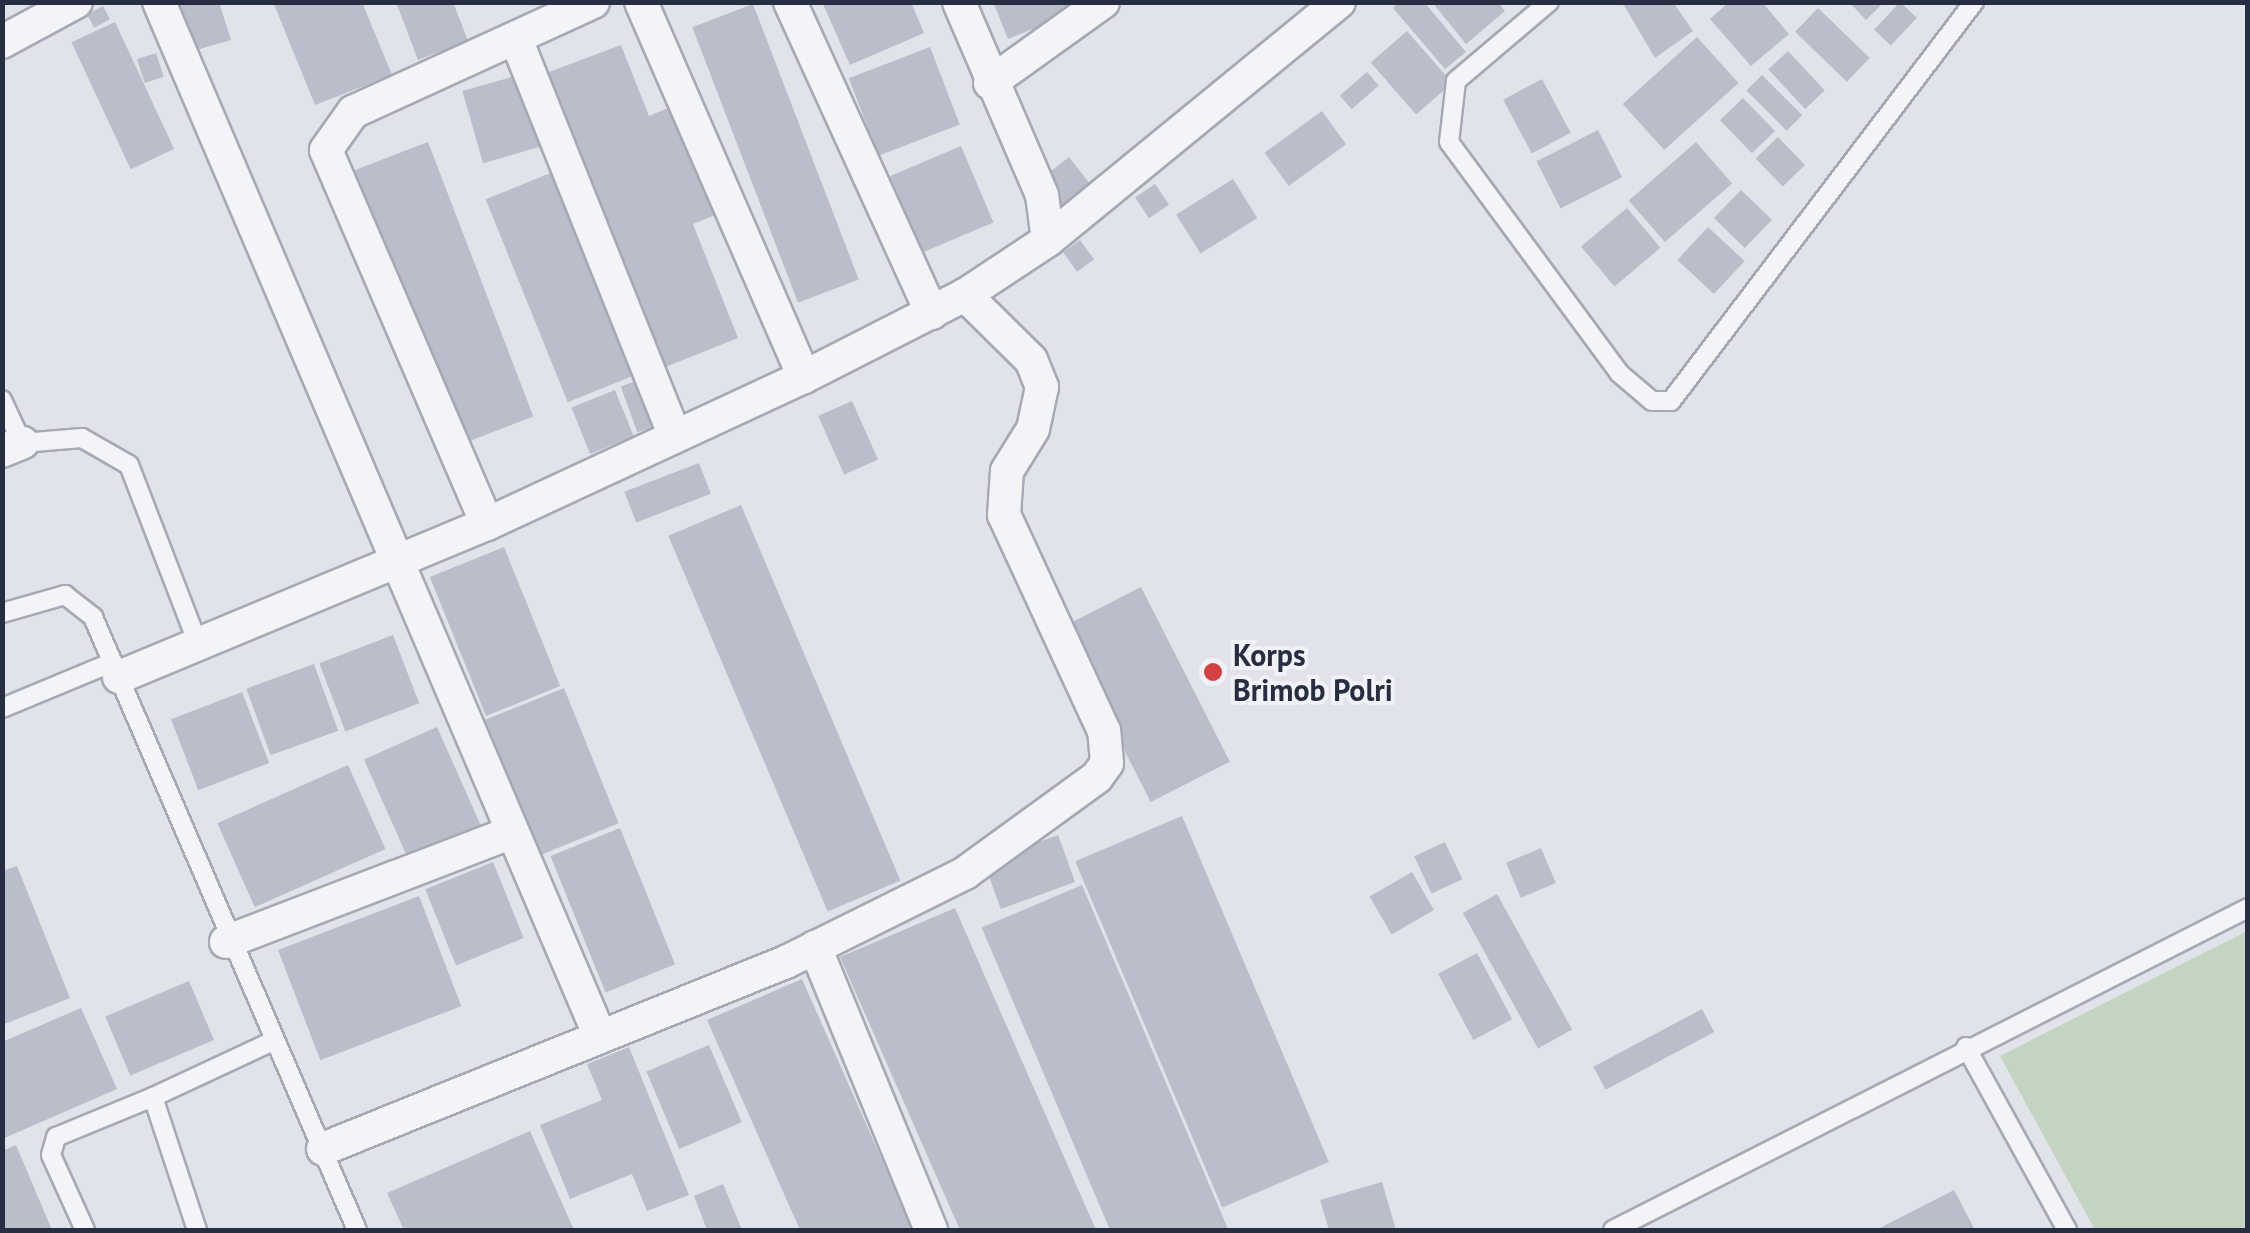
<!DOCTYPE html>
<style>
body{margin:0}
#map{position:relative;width:2250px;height:1233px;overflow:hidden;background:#e1e3ea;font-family:"PT Sans",sans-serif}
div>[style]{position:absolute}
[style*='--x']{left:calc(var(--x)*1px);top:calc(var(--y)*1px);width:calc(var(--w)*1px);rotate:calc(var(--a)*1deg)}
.green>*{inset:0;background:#c3d4c1}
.building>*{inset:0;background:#babeca;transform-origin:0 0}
.roads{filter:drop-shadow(2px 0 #a6a9b4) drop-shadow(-2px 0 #a6a9b4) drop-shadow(0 2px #a6a9b4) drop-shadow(0 -2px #a6a9b4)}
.service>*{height:18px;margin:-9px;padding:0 9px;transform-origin:9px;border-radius:9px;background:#f4f4f8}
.minor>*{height:32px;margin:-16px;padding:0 16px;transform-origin:16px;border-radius:16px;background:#f4f4f8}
.dots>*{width:28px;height:28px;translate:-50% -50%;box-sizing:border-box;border:5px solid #f0f2f7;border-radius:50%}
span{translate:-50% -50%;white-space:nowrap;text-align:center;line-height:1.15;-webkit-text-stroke:8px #f0f2f7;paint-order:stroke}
.poi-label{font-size:30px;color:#282e42;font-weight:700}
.left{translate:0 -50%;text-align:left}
.frame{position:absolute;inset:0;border:5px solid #282e42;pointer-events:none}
</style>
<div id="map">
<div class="green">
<i style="clip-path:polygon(2247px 931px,2247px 1230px,2095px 1230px,2000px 1056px)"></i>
</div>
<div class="building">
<i style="clip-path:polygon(178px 2px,219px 2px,231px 40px,193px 51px)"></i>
<i style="clip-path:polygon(273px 2px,362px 2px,392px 75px,315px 105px)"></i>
<i style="clip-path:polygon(396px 2px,453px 2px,468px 41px,418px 60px)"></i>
<i style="clip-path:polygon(822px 2px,911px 2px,924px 33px,850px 65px)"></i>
<i style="clip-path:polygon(993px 2px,1066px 2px,1070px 14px,1008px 39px)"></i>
<i style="clip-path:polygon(1399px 2px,1424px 2px,1466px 52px,1445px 69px,1393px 8px)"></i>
<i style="clip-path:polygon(1432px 2px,1498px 2px,1505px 11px,1466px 44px)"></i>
<i style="clip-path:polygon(1622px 2px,1673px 2px,1693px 31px,1655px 58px)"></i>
<i style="clip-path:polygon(1729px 2px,1762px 2px,1789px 34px,1751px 66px,1710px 19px)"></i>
<i style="clip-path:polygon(1849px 2px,1884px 2px,1866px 20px)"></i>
<i style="left:1900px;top:2px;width:23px;height:38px;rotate:43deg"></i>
<i style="left:753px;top:4px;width:295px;height:65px;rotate:69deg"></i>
<i style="left:103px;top:6px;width:15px;height:18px;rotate:62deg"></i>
<i style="left:1818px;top:8px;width:72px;height:33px;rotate:44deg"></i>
<i style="left:115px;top:22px;width:140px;height:48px;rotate:65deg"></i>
<i style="left:1407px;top:31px;width:69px;height:48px;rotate:49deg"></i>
<i style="left:1697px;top:37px;width:62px;height:100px;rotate:48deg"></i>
<i style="clip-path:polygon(621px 45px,649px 116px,675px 105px,718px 214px,693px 224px,738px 338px,658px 370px,541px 75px)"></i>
<i style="left:930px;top:47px;width:83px;height:87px;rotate:69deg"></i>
<i style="left:1788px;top:51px;width:54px;height:27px;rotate:47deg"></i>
<i style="left:156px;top:53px;width:25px;height:20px;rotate:72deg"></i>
<i style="left:1367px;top:72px;width:18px;height:36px;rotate:49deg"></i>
<i style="left:522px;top:74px;width:75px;height:62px;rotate:74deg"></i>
<i style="left:1762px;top:75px;width:57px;height:22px;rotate:45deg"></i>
<i style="left:1542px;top:79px;width:61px;height:44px;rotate:62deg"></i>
<i style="left:1743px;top:98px;width:46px;height:32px;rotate:46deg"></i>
<i style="left:1322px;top:111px;width:41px;height:71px;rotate:54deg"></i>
<i style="left:1598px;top:130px;width:53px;height:69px;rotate:63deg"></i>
<i style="left:1778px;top:137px;width:39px;height:31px;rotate:46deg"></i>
<i style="left:428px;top:142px;width:294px;height:81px;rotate:69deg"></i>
<i style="left:1696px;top:142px;width:55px;height:89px;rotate:49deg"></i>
<i style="left:961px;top:146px;width:83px;height:77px;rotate:67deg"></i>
<i style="left:1069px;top:157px;width:37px;height:36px;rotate:52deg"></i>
<i style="left:558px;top:170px;width:219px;height:78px;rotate:68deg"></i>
<i style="left:1233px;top:179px;width:46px;height:67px;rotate:58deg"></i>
<i style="left:1155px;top:184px;width:25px;height:24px;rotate:56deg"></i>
<i style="left:1741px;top:190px;width:43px;height:39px;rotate:44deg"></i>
<i style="left:1627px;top:208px;width:52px;height:60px;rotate:50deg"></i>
<i style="left:1708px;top:227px;width:50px;height:45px;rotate:43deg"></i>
<i style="left:1080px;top:240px;width:24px;height:21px;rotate:54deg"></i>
<i style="left:647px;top:377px;width:49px;height:28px;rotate:70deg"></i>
<i style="left:615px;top:390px;width:50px;height:47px;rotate:68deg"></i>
<i style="left:852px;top:401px;width:64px;height:37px;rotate:66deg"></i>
<i style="left:699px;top:463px;width:33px;height:80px;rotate:69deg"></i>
<i style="left:741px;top:505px;width:408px;height:79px;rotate:67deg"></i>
<i style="left:504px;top:547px;width:150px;height:80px;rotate:68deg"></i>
<i style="left:1141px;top:587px;width:196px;height:89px;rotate:63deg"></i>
<i style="left:393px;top:635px;width:73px;height:79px;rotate:69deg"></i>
<i style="left:314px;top:664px;width:71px;height:72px;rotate:70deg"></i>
<i style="left:564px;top:688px;width:146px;height:85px;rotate:68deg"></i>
<i style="left:242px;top:692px;width:76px;height:76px;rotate:69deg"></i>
<i style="left:437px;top:727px;width:107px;height:80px;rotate:66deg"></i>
<i style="left:348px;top:765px;width:92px;height:143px;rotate:66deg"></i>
<i style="left:1182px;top:816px;width:376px;height:116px;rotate:67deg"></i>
<i style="left:620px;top:828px;width:147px;height:75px;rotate:68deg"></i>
<i style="left:1058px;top:835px;width:50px;height:79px;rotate:70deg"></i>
<i style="left:1445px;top:842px;width:41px;height:34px;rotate:65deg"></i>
<i style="left:1541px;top:848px;width:38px;height:38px;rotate:67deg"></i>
<i style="left:493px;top:862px;width:82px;height:73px;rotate:68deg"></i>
<i style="clip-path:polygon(17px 866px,70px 998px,2px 1025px,2px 871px)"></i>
<i style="left:1412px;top:872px;width:44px;height:49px;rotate:60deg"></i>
<i style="left:1082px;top:885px;width:375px;height:109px;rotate:67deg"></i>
<i style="left:1497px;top:894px;width:155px;height:39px;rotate:61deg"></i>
<i style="left:419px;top:896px;width:118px;height:151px;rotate:69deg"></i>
<i style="clip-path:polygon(955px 908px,1096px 1230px,960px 1230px,840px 957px)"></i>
<i style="left:1477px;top:953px;width:75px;height:44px;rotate:62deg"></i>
<i style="clip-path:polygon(802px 979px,913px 1230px,800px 1230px,707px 1020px)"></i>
<i style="left:189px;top:981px;width:64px;height:91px;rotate:67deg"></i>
<i style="clip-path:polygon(81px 1008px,117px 1089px,2px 1139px,2px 1042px)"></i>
<i style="left:1702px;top:1009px;width:26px;height:123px;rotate:62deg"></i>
<i style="left:709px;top:1045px;width:84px;height:68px;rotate:67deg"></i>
<i style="clip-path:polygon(629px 1047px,689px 1195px,647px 1211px,632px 1174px,570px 1199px,540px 1125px,602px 1100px,587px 1064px)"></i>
<i style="clip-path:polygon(530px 1131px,574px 1230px,404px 1230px,387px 1193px)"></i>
<i style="clip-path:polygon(16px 1145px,52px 1230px,2px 1230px,2px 1151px)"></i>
<i style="clip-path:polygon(1382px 1182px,1396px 1230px,1329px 1230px,1320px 1200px)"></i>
<i style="clip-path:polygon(723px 1184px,742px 1230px,707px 1230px,694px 1196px)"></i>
<i style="clip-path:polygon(1954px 1190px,1975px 1230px,1876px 1230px)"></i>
</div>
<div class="roads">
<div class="service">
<i style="--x:1549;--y:2;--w:122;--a:139.7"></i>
<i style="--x:1456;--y:81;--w:61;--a:96.5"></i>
<i style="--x:1449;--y:142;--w:287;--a:53.6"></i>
<i style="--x:1619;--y:373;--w:43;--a:40.3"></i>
<i style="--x:1652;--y:401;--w:19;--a:0"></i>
<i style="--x:1671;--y:401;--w:501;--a:-52.79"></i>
<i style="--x:2;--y:400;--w:47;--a:65.1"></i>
<i style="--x:22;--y:443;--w:60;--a:-4.8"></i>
<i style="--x:82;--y:438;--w:54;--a:29.9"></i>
<i style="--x:129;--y:465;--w:189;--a:68.9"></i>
<i style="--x:2;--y:613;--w:66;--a:-15.9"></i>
<i style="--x:65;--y:595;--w:36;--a:38"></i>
<i style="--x:93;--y:617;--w:667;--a:66.7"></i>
<i style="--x:2;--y:708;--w:120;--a:-22.5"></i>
<i style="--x:1966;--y:1047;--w:209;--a:61.1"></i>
<i style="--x:85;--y:1230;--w:82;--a:-114.4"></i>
<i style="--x:51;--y:1155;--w:19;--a:-74"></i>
<i style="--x:56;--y:1137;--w:105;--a:-22.4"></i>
<i style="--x:197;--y:1230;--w:140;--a:-108.3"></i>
<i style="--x:153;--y:1097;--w:128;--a:-25"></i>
<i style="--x:1613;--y:1230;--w:712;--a:-26.89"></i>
</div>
<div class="minor">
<i style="--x:159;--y:2;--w:1122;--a:66.91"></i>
<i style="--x:641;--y:2;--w:409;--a:66.5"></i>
<i style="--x:790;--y:2;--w:342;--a:65.5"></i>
<i style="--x:516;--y:39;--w:428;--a:68.2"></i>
<i style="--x:2;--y:42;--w:84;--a:-28.4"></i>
<i style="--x:990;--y:83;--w:139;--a:-35.6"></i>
<i style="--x:1048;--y:240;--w:376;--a:-39.3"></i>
<i style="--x:2;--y:451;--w:22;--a:-22"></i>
<i style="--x:487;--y:524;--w:407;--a:-113.3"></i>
<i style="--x:326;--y:150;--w:47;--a:-54.6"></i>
<i style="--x:353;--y:112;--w:264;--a:-24.6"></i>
<i style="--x:119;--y:677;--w:399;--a:-22.6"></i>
<i style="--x:487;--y:524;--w:349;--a:-24.9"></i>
<i style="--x:804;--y:377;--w:181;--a:-27"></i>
<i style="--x:965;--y:295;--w:100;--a:-33.5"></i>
<i style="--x:1048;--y:240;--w:45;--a:-97.6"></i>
<i style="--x:1042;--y:195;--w:210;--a:-113.3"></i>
<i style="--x:226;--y:942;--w:306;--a:-21"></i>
<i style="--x:815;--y:947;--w:306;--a:67.7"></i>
<i style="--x:323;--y:1149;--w:499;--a:-22"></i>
<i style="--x:786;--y:962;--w:200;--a:-26.4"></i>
<i style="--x:965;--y:873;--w:163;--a:-36"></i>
<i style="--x:1097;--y:777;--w:17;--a:-54"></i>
<i style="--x:1107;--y:763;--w:32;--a:-95"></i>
<i style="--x:1104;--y:731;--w:238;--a:-114.8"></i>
<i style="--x:1004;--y:515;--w:44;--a:-86.1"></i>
<i style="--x:1007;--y:471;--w:49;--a:-58.2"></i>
<i style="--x:1033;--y:429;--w:43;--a:-77.9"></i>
<i style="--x:1042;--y:387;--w:29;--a:-112"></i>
<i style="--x:1031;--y:360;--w:93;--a:-135.4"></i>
</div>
</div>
<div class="dots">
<i style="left:1213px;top:672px;background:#d44041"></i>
</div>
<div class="poi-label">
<span class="left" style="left:1233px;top:672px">Korps<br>Brimob Polri</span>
</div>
<div class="frame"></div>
</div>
